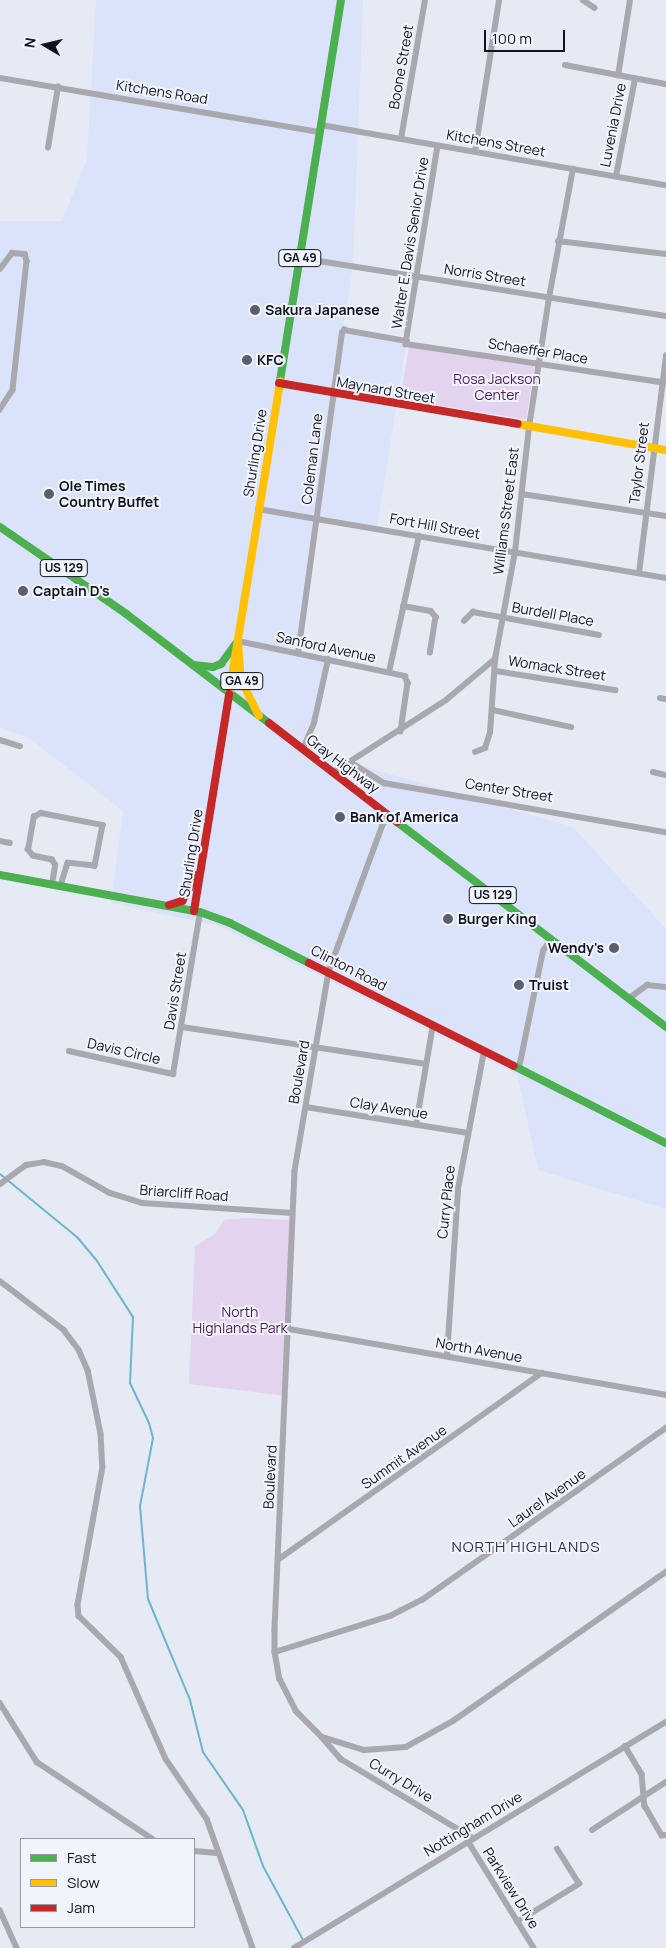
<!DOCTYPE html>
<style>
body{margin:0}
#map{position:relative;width:666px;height:1948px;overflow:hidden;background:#e5eaf5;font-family:Manrope,sans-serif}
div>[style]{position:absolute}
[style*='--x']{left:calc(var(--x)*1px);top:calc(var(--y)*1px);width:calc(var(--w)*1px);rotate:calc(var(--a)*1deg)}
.built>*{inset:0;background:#dbe3fa}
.green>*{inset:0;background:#e4d3ee;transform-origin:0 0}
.stream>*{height:2px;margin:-1px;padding:0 1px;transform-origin:1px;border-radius:1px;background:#6db5cc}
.street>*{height:5.5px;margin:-2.75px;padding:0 2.75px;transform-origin:2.75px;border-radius:2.75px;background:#a8a8ae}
.fast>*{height:8px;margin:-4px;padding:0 4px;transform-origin:4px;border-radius:4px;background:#4caf50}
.slow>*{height:8px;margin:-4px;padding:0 4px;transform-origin:4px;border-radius:4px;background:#ffc107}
.jam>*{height:8px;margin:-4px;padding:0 4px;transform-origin:4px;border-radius:4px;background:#c62828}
.dots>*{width:14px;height:14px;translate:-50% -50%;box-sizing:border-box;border:2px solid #f1f4fb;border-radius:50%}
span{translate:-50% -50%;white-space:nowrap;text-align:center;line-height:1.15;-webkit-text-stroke:4px #f1f4fb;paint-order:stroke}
.shield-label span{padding:1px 4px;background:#f1f4fb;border:1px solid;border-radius:4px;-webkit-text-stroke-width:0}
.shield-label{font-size:12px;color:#101420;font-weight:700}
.street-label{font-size:14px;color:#101420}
.poi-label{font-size:14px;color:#101420;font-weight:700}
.left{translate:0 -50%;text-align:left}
.right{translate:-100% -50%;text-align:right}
.park-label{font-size:14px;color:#54175e}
.neighbourhood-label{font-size:15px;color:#2a324d;letter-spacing:1px}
.legend{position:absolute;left:20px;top:1838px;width:175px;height:90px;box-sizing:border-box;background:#f1f4fb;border:1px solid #979aa3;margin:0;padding:6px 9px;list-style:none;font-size:15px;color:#101420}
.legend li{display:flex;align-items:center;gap:10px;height:25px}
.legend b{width:25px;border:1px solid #979aa3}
.north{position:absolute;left:20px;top:20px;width:50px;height:50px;-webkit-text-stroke:4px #f1f4fb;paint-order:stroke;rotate:279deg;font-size:14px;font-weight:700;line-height:20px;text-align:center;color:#101420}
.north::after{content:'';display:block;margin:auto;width:18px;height:22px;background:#101420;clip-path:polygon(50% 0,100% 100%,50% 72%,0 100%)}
.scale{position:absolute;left:484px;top:30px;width:81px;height:22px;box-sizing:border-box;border:2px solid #101420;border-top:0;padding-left:6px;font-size:15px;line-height:18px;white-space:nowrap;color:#101420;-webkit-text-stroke:4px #f1f4fb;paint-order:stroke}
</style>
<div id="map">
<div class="built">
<i style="clip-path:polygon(96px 0,363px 0,353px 267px,342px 333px,406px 344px,377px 529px,318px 519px,298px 653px,328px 660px,314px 723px,303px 749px,573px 827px,666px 929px,666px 1209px,538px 1170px,517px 1074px,218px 926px,111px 903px,123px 811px,29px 738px,0 727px,0 221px,62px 221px,87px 159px)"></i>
</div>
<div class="green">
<i style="left:409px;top:346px;width:127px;height:54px;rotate:9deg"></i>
<i style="clip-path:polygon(246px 1218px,289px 1220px,286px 1396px,189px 1384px,195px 1246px,215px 1234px,224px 1220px)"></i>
</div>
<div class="stream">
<i style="--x:0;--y:1174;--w:99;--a:39.3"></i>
<i style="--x:77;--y:1237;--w:31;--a:50"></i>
<i style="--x:97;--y:1261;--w:67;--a:57.3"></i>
<i style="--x:133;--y:1317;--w:66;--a:92.6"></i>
<i style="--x:130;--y:1383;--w:44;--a:64.6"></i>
<i style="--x:149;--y:1423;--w:16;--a:75"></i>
<i style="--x:153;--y:1438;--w:69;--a:100.8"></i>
<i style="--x:140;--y:1506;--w:93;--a:85.1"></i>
<i style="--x:148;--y:1599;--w:109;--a:67.4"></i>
<i style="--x:190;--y:1700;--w:54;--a:76"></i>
<i style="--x:203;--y:1752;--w:70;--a:55.4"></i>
<i style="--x:243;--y:1810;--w:59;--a:70.3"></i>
<i style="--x:263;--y:1866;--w:84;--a:61.6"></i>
</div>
<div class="street">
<i style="--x:583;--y:0;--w:14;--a:34"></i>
<i style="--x:565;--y:65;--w:103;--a:10.7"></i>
<i style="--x:618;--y:76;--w:77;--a:-81"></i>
<i style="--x:0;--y:78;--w:325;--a:9.6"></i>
<i style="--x:321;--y:125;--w:350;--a:9.9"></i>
<i style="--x:401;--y:139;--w:141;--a:-80.2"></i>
<i style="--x:438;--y:146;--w:201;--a:99.2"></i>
<i style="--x:406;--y:344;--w:263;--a:8.5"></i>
<i style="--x:48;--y:148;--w:62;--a:-80.7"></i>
<i style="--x:475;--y:152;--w:154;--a:-81"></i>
<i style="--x:616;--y:176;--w:99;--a:-78.9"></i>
<i style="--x:558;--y:241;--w:109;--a:6.9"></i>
<i style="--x:300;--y:258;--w:371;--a:9"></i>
<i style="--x:0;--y:269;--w:20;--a:-53"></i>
<i style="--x:12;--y:253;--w:13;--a:4"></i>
<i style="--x:25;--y:254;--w:7;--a:74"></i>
<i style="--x:27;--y:261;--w:130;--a:96.2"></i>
<i style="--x:13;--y:390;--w:24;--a:123"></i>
<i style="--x:522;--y:494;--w:146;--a:8.7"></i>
<i style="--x:258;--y:509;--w:414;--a:9.6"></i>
<i style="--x:639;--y:573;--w:219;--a:-82.9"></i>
<i style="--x:403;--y:606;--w:28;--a:10"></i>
<i style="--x:431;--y:611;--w:8;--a:50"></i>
<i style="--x:436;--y:617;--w:36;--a:99"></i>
<i style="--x:464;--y:621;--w:13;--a:-45"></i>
<i style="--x:473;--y:612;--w:128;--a:10.3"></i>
<i style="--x:238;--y:641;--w:171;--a:11.8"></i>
<i style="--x:405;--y:676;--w:8;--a:67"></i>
<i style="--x:408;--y:683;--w:49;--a:98.3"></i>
<i style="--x:298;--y:654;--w:324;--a:-82.2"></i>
<i style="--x:342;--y:333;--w:4;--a:-56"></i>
<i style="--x:344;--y:330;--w:64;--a:9.9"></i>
<i style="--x:496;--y:671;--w:121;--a:9.1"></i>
<i style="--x:389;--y:672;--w:139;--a:-77.6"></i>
<i style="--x:660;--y:698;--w:6;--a:9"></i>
<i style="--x:493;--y:710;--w:80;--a:12.3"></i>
<i style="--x:0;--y:740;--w:21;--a:17"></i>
<i style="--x:303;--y:749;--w:28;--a:-67"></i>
<i style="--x:314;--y:723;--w:65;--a:-77.5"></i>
<i style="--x:475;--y:752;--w:11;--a:-22"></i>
<i style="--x:485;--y:748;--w:16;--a:-72"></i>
<i style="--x:490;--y:733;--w:74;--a:-86.1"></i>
<i style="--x:352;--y:763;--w:38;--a:32"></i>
<i style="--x:384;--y:783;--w:286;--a:9.9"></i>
<i style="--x:653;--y:772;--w:13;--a:13"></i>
<i style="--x:332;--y:773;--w:135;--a:-32.6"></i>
<i style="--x:446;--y:700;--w:64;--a:-39.9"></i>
<i style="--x:495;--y:659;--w:109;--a:-79.4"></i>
<i style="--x:515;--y:552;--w:126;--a:-83.6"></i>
<i style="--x:529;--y:427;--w:131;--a:-81.2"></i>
<i style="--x:549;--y:298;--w:131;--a:-79.5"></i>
<i style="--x:390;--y:816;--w:11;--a:128"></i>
<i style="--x:383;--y:825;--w:157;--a:110.2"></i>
<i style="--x:329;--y:972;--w:202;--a:99.7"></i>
<i style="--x:295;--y:1171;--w:460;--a:92.5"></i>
<i style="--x:275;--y:1631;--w:21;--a:90"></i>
<i style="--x:275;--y:1652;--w:27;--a:80"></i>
<i style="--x:280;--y:1679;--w:36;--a:63"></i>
<i style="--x:296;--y:1711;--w:37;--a:45"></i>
<i style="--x:322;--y:1737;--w:44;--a:17.2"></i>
<i style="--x:364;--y:1750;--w:42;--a:-4.1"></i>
<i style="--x:406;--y:1747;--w:54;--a:-29"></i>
<i style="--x:453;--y:1721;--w:260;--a:-35"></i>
<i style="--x:0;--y:841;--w:10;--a:11"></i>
<i style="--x:52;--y:885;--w:20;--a:-81"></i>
<i style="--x:55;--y:865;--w:6;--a:-121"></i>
<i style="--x:52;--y:860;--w:19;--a:-168"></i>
<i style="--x:33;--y:856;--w:8;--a:-130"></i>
<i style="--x:28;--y:850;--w:34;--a:-80"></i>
<i style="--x:34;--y:817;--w:8;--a:-30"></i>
<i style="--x:41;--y:813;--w:63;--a:11"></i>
<i style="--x:103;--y:825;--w:42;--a:101"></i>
<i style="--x:95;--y:866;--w:27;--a:-174"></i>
<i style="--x:68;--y:863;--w:24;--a:107"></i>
<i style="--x:628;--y:999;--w:24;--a:-36"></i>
<i style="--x:647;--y:985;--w:19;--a:6"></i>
<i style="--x:182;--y:1027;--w:247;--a:8.6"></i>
<i style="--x:69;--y:1051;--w:107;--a:12.5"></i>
<i style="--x:173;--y:1074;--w:164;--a:-80.5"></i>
<i style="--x:519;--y:1068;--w:119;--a:-78.4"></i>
<i style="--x:543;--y:951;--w:14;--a:-56"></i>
<i style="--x:306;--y:1107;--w:164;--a:9.1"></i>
<i style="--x:416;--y:1125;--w:101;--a:-80.4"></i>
<i style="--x:0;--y:1184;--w:32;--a:-36"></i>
<i style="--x:26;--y:1165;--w:18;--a:-9"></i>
<i style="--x:44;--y:1162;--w:18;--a:13"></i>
<i style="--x:62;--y:1166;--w:55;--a:29.4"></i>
<i style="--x:110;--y:1193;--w:34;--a:17"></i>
<i style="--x:142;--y:1203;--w:150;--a:3.8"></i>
<i style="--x:0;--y:1281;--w:81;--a:37.4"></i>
<i style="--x:64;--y:1330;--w:25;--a:53"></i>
<i style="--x:79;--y:1350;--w:22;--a:66"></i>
<i style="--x:88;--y:1370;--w:65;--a:78.5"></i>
<i style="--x:101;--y:1434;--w:33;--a:87"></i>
<i style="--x:103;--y:1467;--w:140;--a:100.3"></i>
<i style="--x:78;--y:1605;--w:11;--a:85"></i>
<i style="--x:79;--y:1616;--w:59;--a:44.3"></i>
<i style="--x:121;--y:1657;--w:111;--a:66.2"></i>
<i style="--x:166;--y:1759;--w:73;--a:55.7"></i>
<i style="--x:207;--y:1819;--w:137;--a:70.4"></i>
<i style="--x:289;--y:1329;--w:383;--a:9.9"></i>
<i style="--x:447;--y:1356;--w:167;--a:-86.2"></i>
<i style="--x:458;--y:1189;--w:140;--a:-79.3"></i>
<i style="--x:279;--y:1559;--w:322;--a:-35.3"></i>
<i style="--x:275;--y:1652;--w:121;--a:-17.4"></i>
<i style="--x:390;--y:1616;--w:36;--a:-27"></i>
<i style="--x:422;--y:1600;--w:299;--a:-35.2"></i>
<i style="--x:0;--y:1703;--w:70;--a:57.9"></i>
<i style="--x:37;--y:1762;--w:139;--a:33.6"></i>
<i style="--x:322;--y:1737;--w:29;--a:49"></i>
<i style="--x:341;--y:1759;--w:154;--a:30.9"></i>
<i style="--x:625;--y:1746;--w:33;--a:59"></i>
<i style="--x:642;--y:1774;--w:32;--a:85"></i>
<i style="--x:645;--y:1806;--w:34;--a:60"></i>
<i style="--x:662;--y:1835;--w:4;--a:0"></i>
<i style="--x:592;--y:1830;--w:88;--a:-33"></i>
<i style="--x:468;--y:1841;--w:126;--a:58.3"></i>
<i style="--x:194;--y:1851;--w:23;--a:5"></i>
<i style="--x:0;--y:1910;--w:42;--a:65.9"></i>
<i style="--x:517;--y:1922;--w:73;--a:-31.5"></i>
<i style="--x:579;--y:1884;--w:41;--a:-122.2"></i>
<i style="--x:294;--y:1948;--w:435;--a:-31.3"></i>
</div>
<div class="fast">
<i style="--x:280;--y:381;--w:386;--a:-80.9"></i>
<i style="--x:0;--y:527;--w:152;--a:34.5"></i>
<i style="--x:125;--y:613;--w:181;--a:37.4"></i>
<i style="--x:193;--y:665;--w:20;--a:6"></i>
<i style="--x:213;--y:667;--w:9;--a:-21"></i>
<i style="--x:221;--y:664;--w:29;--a:-54"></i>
<i style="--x:397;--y:822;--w:338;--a:37.3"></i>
<i style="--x:0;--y:875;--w:203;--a:10.5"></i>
<i style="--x:200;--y:912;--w:32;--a:20"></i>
<i style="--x:230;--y:923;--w:89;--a:26.9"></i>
<i style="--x:514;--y:1066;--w:170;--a:26.9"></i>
</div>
<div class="slow">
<i style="--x:518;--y:424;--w:150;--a:10"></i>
<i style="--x:238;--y:641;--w:39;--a:86"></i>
<i style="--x:241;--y:680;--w:40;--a:63.4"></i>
<i style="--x:229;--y:694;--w:317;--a:-80.7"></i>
</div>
<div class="jam">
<i style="--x:279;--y:383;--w:242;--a:9.7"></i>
<i style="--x:269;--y:723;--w:162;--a:37.7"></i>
<i style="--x:169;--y:905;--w:14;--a:-17"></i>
<i style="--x:182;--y:901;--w:30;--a:-60"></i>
<i style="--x:194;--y:911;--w:220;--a:-80.8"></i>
<i style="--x:309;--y:963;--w:229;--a:26.7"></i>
</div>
<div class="dots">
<i style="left:255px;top:310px;background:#5b5f6b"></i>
<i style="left:247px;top:360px;background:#5b5f6b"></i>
<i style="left:49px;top:494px;background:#5b5f6b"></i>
<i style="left:23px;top:591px;background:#5b5f6b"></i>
<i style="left:340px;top:817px;background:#5b5f6b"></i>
<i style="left:448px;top:919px;background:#5b5f6b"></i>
<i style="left:614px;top:948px;background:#5b5f6b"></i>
<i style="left:519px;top:985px;background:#5b5f6b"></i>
</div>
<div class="shield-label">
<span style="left:300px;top:258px">GA 49</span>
<span style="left:64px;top:568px">US 129</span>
<span style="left:242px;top:681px">GA 49</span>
<span style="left:493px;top:895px">US 129</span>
</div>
<div class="street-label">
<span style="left:401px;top:67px;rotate:-80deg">Boone Street</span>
<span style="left:162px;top:92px;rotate:9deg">Kitchens Road</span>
<span style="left:613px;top:125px;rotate:-79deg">Luvenia Drive</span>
<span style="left:496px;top:143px;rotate:10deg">Kitchens Street</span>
<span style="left:410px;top:243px;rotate:-81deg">Walter E. Davis Senior Drive</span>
<span style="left:485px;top:275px;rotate:9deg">Norris Street</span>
<span style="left:538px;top:351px;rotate:9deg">Schaeffer Place</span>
<span style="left:386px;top:390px;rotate:10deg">Maynard Street</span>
<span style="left:255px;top:453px;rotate:-81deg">Shurling Drive</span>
<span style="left:312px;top:459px;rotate:-83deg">Coleman Lane</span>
<span style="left:639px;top:463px;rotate:-83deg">Taylor Street</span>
<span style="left:506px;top:511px;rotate:-83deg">Williams Street East</span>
<span style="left:435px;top:526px;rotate:10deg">Fort Hill Street</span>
<span style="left:553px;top:614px;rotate:10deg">Burdell Place</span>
<span style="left:326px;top:647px;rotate:12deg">Sanford Avenue</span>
<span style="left:557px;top:668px;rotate:9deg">Womack Street</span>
<span style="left:343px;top:764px;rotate:37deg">Gray Highway</span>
<span style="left:509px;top:790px;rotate:9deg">Center Street</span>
<span style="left:191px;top:853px;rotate:-81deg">Shurling Drive</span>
<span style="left:349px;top:968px;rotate:27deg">Clinton Road</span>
<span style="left:175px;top:991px;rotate:-81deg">Davis Street</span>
<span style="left:124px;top:1051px;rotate:13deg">Davis Circle</span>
<span style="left:299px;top:1072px;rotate:-80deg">Boulevard</span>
<span style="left:389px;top:1108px;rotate:9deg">Clay Avenue</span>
<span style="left:184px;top:1193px;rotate:4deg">Briarcliff Road</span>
<span style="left:446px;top:1202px;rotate:-84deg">Curry Place</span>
<span style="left:479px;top:1350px;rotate:10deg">North Avenue</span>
<span style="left:404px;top:1457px;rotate:-35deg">Summit Avenue</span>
<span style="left:270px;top:1477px;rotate:-87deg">Boulevard</span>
<span style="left:547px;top:1498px;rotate:-35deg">Laurel Avenue</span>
<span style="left:401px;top:1780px;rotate:31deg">Curry Drive</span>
<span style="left:473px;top:1824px;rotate:-31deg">Nottingham Drive</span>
<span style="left:511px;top:1888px;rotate:58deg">Parkview Drive</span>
</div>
<div class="poi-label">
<span class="left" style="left:265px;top:310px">Sakura Japanese</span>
<span class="left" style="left:257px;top:360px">KFC</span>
<span class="left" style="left:59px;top:494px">Ole Times<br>Country Buffet</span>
<span class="left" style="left:33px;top:591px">Captain D's</span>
<span class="left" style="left:350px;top:817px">Bank of America</span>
<span class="left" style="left:458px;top:919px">Burger King</span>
<span class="right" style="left:604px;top:948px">Wendy's</span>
<span class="left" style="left:529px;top:985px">Truist</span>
</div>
<div class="park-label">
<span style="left:497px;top:387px">Rosa Jackson<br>Center</span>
<span style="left:240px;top:1320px">North<br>Highlands Park</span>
</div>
<div class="neighbourhood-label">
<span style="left:526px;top:1547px">NORTH HIGHLANDS</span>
</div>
<ul class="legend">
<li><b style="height:6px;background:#4caf50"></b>Fast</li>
<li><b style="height:6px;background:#ffc107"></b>Slow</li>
<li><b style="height:6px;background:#c62828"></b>Jam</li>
</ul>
<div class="north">N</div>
<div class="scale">100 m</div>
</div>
